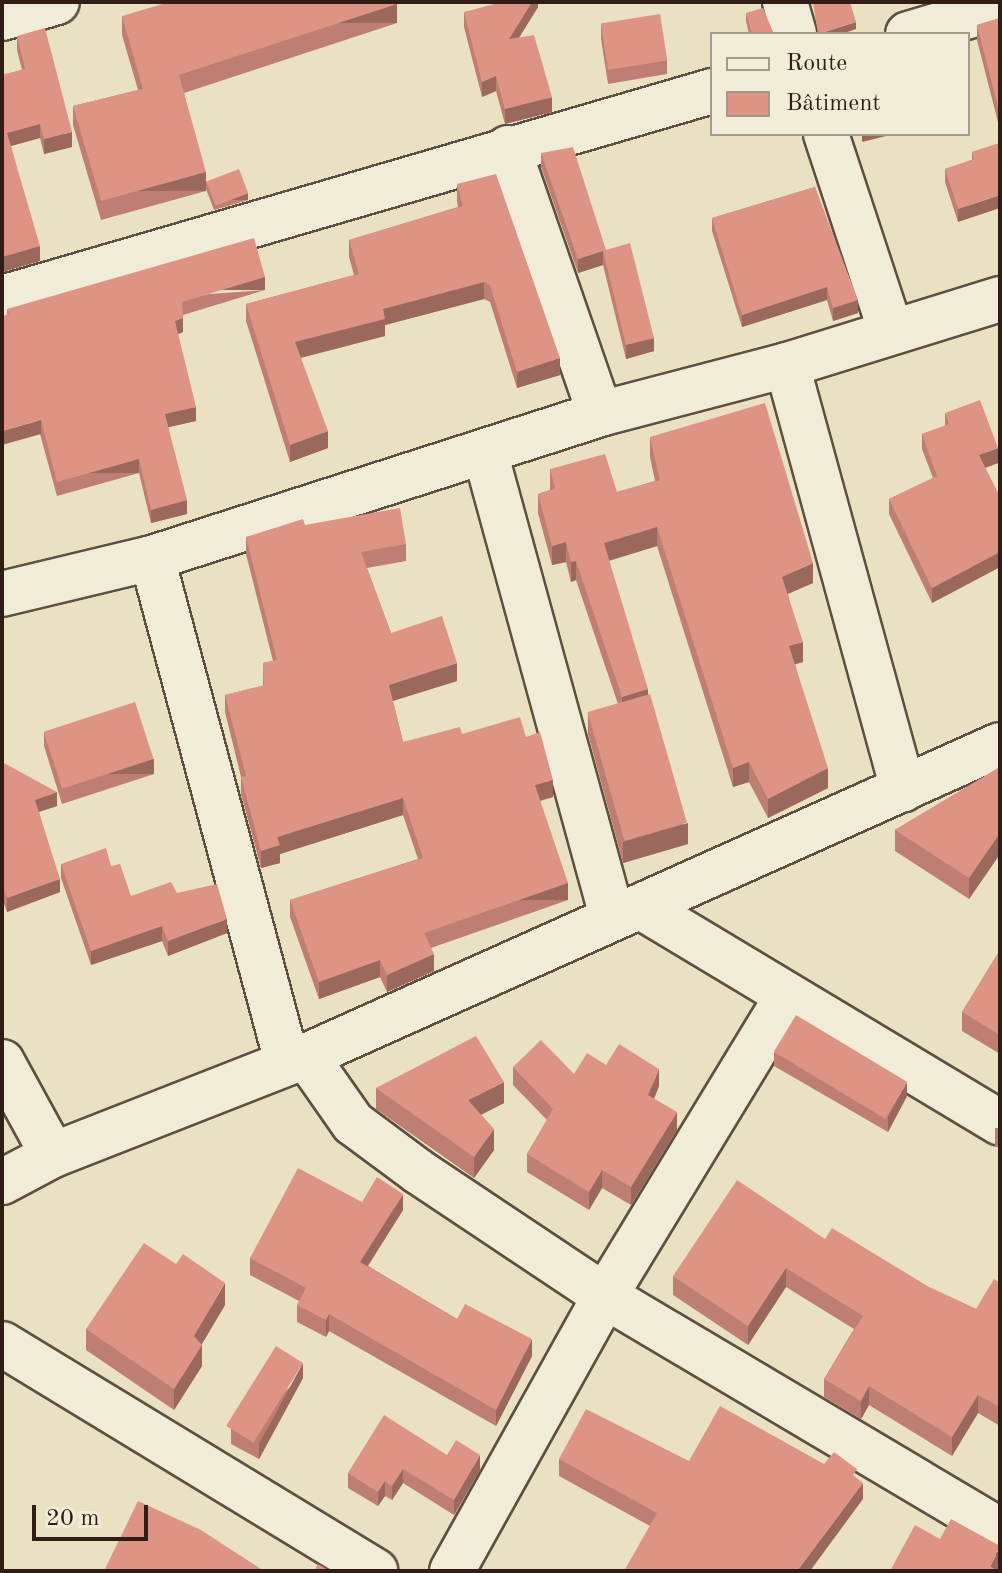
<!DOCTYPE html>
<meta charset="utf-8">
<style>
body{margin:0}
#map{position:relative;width:1002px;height:1573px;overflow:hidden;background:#eae1c2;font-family:"Old Standard TT",serif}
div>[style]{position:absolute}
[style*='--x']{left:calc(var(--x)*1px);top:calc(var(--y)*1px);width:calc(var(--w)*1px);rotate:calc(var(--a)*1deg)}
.roads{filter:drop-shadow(2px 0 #5e4f41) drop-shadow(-2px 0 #5e4f41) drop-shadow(0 2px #5e4f41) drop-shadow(0 -2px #5e4f41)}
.street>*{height:44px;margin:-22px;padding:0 22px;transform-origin:22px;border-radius:22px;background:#f1ecd7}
.wall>*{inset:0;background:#be7f72;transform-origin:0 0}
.shaded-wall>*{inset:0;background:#9b685d;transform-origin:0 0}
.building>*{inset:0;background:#dd9485;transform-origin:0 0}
span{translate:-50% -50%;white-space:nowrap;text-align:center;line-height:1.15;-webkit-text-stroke:6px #f1ecd7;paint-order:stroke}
.frame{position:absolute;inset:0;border:4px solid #301e16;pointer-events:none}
.legend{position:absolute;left:710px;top:32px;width:260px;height:104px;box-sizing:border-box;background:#f1ecd7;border:2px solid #a49a8a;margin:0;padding:10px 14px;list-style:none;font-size:24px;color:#301e16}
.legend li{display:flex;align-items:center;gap:16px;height:40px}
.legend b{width:40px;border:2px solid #a49a8a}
.scale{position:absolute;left:32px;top:1505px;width:116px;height:36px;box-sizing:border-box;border:4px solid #301e16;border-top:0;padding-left:10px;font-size:24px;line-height:28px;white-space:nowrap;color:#301e16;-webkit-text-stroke:6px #f1ecd7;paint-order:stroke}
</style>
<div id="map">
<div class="roads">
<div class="street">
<i style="--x:785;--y:2;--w:33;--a:74"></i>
<i style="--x:2;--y:18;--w:57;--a:-16.2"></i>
<i style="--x:908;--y:34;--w:96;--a:-16.4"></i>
<i style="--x:826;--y:134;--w:208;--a:71.8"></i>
<i style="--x:508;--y:148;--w:281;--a:70.9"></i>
<i style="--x:2;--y:298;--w:740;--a:-16.25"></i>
<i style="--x:787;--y:365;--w:440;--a:74.7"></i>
<i style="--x:485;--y:452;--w:482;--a:74.7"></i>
<i style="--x:152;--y:558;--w:522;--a:75"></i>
<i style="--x:2;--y:594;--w:154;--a:-13.5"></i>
<i style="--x:152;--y:558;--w:471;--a:-17.8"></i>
<i style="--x:600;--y:414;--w:193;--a:-14.7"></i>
<i style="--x:787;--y:365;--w:223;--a:-17.2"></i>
<i style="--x:641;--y:907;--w:419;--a:31"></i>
<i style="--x:306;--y:1056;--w:82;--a:55"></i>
<i style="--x:353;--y:1123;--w:82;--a:36.6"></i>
<i style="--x:419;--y:1172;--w:224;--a:33.7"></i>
<i style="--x:605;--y:1296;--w:460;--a:30.7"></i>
<i style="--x:2;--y:1062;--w:106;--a:61.3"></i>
<i style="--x:2;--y:1182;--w:58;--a:-27.9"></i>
<i style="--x:53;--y:1155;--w:272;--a:-21.4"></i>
<i style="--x:306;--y:1056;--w:760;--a:-24.14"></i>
<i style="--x:2;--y:1344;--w:437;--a:31.3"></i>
<i style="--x:452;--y:1571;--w:315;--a:-60.9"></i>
<i style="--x:605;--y:1296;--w:350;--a:-58.7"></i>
</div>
</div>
<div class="wall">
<i style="clip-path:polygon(538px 2px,538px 7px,519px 37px,552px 112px,505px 124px,496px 91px,482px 97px,464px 27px,464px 12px)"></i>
<i style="clip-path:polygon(746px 13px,774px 34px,749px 34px,746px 21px)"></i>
<i style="clip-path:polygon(122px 16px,397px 23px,184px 93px,206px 191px,101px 220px,73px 125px,73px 106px,138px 90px,122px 35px)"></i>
<i style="clip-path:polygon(1000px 18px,1000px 130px,977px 40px,977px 25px)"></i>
<i style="clip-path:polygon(601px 24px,667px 60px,667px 74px,608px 84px,601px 39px)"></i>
<i style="clip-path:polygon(17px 36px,72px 147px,44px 154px,40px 138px,11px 146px,40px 261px,2px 272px,2px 75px,22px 70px,17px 50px)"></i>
<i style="clip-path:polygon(1000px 143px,958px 222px,945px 182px,945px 169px,972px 160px,972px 152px)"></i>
<i style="clip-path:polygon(541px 153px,606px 250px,654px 351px,626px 359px,603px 265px,578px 273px,541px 167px)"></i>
<i style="clip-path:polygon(206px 182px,248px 200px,214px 210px,206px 189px)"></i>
<i style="clip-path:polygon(457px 184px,560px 375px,517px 388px,490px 302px,484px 299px,385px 325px,385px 336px,301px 358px,328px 448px,290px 462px,246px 321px,246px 304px,354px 275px,349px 257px,349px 240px,458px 207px,457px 201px)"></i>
<i style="clip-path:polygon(815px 187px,858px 313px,833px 321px,827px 300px,742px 327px,712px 231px,712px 218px)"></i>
<i style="clip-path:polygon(265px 290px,183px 315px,183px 332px,178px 334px,196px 421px,168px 427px,187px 514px,151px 523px,139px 473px,57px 496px,7px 314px,7px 309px)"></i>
<i style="clip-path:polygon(945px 413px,998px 463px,985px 468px,1000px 497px,1000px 567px,932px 603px,889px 514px,889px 499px,933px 478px,922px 449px,922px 434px,945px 426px)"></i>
<i style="clip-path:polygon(650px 437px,813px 583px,788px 594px,803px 662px,795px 664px,828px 788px,768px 818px,749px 782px,733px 787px,657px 546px,609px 561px,688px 844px,623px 863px,588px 734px,588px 713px,618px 704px,576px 580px,571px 582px,566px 562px,552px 565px,538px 513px,538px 494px,550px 490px,550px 469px,617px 492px,655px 481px,650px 457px)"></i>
<i style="clip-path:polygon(305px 525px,406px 544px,406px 561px,367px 568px,391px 633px,457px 681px,393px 701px,403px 742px,462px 734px,526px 737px,553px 797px,540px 801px,568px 900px,431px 948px,434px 971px,387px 992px,380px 977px,319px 999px,290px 917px,290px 900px,418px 859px,403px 815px,280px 854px,280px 863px,261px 868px,241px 794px,241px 777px,225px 712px,225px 695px,263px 686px,263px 663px,273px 661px,246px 554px,246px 537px)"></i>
<i style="clip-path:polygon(44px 732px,154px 774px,62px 804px,44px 746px)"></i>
<i style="clip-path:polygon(2px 762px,57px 806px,39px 812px,60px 892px,7px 912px,2px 898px)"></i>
<i style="clip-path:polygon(1000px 767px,1000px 854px,969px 899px,895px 851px,895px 830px)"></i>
<i style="clip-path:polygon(61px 864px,111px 866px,131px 896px,177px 893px,227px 933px,168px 956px,162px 941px,91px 965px,61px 878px)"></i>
<i style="clip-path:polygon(1000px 950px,1000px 1054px,962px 1031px,962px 1012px)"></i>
<i style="clip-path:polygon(774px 1052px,907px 1096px,888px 1132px,774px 1066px)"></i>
<i style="clip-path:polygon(606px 1065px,659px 1086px,654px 1099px,677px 1130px,631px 1205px,602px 1188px,589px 1210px,527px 1172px,527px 1154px,547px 1120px,513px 1085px,513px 1067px,574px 1074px)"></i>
<i style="clip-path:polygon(376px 1088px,504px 1103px,481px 1115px,494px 1150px,474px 1178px,376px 1109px)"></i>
<i style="left:995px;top:1128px;width:5px;height:19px"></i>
<i style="clip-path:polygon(362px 1202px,403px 1210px,368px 1266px,457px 1319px,532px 1356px,496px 1426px,329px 1331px,326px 1337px,297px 1322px,297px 1305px,299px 1301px,250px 1275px,250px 1258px)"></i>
<i style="clip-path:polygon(825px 1239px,976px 1309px,1000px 1283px,1000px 1426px,978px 1413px,952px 1456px,869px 1405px,861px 1419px,824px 1397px,824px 1379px,854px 1329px,786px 1287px,748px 1345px,673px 1295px,673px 1276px)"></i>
<i style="clip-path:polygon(225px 1305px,202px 1344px,202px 1366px,174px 1410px,86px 1350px,86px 1329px)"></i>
<i style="clip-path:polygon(303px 1378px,259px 1459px,231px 1444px,231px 1429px)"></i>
<i style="clip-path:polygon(447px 1455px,480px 1470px,454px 1515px,403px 1483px,392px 1500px,385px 1496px,378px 1506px,348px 1488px,348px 1473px)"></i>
<i style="clip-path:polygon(559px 1459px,824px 1464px,857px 1479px,863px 1499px,650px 1526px,559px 1476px)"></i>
</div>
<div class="shaded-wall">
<i style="clip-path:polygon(532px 2px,538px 2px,538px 7px,509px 54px,509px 39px)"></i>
<i style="left:397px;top:4px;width:19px;height:229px;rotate:90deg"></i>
<i style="clip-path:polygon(856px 22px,856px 29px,842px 34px,818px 34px)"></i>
<i style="clip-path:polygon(496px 76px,496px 91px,482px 97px,482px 82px)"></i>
<i style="clip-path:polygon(552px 97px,552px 112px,505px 124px,505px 109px)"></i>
<i style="clip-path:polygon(40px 124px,40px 138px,7px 147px,7px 133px)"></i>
<i style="clip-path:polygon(72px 132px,72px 147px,44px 154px,44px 139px)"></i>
<i style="clip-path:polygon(862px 134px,894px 134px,862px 142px)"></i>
<i style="left:206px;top:172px;width:19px;height:109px;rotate:90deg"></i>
<i style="left:248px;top:193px;width:7px;height:35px;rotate:90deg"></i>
<i style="clip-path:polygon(1000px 195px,1000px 208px,958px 222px,958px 209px)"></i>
<i style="clip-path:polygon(40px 246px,40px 261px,2px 272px,2px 257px)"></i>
<i style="clip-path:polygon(603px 251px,603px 265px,578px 273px,578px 259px)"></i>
<i style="left:265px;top:277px;width:13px;height:87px;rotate:90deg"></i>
<i style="clip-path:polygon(484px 282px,484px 299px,385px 325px,385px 336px,295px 359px,295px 342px,383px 309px)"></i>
<i style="clip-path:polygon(827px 287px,827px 300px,742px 327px,742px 315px)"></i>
<i style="clip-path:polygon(858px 300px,858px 313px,833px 321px,833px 308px)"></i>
<i style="clip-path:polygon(183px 318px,183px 332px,175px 335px,175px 321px)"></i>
<i style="clip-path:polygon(654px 338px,654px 351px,626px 359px,626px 345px)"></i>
<i style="clip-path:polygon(560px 358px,560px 375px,517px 388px,517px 372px)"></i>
<i style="clip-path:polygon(196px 407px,196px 421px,165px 428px,165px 414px)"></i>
<i style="clip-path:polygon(41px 420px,41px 434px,2px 445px,2px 431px)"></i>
<i style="clip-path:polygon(328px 431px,328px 448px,290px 462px,290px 445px)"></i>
<i style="clip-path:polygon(998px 448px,998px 463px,979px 470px,979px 455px)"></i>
<i style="left:139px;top:459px;width:14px;height:85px;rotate:90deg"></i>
<i style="clip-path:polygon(187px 500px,187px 514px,151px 523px,151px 510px)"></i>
<i style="clip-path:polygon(657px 527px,657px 546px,604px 562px,604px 543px)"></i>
<i style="clip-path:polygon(566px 542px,566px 562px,552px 565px,552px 546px)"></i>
<i style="clip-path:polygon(1000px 552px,1000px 567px,932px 603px,932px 588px)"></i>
<i style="clip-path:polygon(576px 561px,576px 580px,571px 582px,571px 562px)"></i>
<i style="clip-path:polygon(813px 563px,813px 583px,782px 596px,782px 577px)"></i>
<i style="clip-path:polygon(803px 642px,803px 662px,789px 666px,789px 646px)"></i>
<i style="clip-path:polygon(457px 663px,457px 681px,389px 702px,389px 685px)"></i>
<i style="clip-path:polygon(648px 689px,648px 708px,622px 716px,622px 697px)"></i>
<i style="left:154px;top:759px;width:15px;height:97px;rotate:90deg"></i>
<i style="clip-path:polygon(749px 762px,749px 782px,733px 787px,733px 768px)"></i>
<i style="clip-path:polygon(828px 768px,828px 788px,768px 818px,768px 799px)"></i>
<i style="clip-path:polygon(553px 780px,553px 797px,535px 802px,535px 785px)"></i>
<i style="clip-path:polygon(57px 792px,57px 806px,35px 813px,35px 800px)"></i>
<i style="clip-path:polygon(403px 798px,403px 815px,280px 854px,280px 863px,261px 868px,261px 851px,277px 837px)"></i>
<i style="clip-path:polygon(688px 823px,688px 844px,623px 863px,623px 842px)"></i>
<i style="clip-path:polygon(1000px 833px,1000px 854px,969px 899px,969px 878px)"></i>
<i style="clip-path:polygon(60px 879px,60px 892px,7px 912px,7px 898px)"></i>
<i style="left:568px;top:883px;width:17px;height:152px;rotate:90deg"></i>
<i style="clip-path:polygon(227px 919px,227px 933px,168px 956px,168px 941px)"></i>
<i style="clip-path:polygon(162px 926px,162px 941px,91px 965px,91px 951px)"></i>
<i style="clip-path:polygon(434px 954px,434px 971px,387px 992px,387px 975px)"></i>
<i style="clip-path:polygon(380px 960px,380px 977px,319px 999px,319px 982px)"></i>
<i style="clip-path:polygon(659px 1069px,659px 1086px,648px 1113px,648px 1095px)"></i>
<i style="clip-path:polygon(504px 1082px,504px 1103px,468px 1121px,468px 1100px)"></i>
<i style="clip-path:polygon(907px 1082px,907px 1096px,888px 1132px,888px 1117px)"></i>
<i style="clip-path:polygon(677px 1112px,677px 1130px,631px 1205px,631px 1187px)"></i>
<i style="clip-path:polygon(494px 1129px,494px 1150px,474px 1178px,474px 1157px)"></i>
<i style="clip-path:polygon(602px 1170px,602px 1188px,589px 1210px,589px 1192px)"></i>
<i style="clip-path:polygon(403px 1194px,403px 1210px,360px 1278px,360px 1262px)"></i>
<i style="clip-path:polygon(786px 1268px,786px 1287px,748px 1345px,748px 1326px)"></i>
<i style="clip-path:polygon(225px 1283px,225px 1305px,194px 1357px,194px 1336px)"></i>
<i style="clip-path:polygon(329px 1314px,329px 1331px,326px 1337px,326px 1320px)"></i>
<i style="clip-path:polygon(532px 1339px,532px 1356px,496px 1426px,496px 1410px)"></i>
<i style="clip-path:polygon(202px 1345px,202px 1366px,174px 1410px,174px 1389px)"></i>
<i style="clip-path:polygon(303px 1363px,303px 1378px,259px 1459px,259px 1444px)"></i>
<i style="clip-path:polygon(869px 1386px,869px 1405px,861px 1419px,861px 1401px)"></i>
<i style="clip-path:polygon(978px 1395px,978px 1413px,952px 1456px,952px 1437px)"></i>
<i style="clip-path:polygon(480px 1455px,480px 1470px,454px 1515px,454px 1500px)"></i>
<i style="clip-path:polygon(403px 1469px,403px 1483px,392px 1500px,392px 1486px)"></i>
<i style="clip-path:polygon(385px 1481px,385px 1496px,378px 1506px,378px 1492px)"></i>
<i style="clip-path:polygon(863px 1483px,863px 1499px,810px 1571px,797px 1571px)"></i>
<i style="clip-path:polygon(1000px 1547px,1000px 1567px,998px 1571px,990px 1567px)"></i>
</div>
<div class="building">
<i style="clip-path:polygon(169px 2px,396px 2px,397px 4px,179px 75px,206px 172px,101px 201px,73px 106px,143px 89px,122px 16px)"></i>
<i style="clip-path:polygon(502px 2px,532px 2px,509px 39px,534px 35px,552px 97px,505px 109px,496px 76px,482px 82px,464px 12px)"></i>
<i style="clip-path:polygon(813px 2px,850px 2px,856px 22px,818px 34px)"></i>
<i style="clip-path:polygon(763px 8px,774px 34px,752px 34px,746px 13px)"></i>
<i style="left:660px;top:14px;width:47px;height:60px;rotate:81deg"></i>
<i style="clip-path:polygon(1000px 18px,1000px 115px,977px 25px)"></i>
<i style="clip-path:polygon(45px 28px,72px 132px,44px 139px,40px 124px,7px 133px,40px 246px,2px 257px,2px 75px,25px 69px,17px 36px)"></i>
<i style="clip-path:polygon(1000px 143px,1000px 195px,958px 209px,945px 169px,974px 159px,972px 152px)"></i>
<i style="clip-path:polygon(573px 147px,606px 250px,630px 243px,654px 338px,626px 345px,603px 251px,578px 259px,541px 153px)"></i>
<i style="left:239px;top:169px;width:26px;height:35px;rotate:69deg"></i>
<i style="clip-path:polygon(496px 174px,560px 358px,517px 372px,490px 285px,484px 282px,383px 309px,385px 319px,295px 342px,328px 431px,290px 445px,246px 304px,359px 274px,349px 240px,463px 206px,457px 184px)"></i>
<i style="clip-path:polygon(815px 187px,858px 300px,833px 308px,827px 287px,742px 315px,712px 218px)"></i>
<i style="clip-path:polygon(254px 238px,265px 277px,182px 302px,183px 318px,175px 321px,196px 407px,165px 414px,187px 500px,151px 510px,139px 459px,57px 482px,41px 420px,2px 431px,2px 316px,9px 314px,7px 309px)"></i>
<i style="clip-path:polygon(980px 400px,998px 448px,979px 455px,1000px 497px,1000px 552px,932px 588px,889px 499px,937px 476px,922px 434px,949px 424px,945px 413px)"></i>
<i style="clip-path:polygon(765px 403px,813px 563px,782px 577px,803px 642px,789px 646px,828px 768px,768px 799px,749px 762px,733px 768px,657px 527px,604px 543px,648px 689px,622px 697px,576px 561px,571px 562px,566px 542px,552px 546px,538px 494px,555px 489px,550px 469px,605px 454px,617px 492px,660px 480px,650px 437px)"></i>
<i style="clip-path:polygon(400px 508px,406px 544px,361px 552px,391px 633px,442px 616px,457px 663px,389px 685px,403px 742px,460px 727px,462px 734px,520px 717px,526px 737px,540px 732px,553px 780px,535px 785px,568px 883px,424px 933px,434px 954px,387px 975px,380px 960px,319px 982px,290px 900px,423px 858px,403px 798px,277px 837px,280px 845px,261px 851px,241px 777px,246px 776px,225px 695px,264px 685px,263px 663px,277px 660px,246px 537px,303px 519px,305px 525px)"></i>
<i style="left:650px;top:694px;width:134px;height:65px;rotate:74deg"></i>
<i style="left:135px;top:702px;width:60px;height:96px;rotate:72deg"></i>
<i style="clip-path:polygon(2px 762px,57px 792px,35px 800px,60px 879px,7px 898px,2px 885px)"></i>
<i style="clip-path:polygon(1000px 767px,1000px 833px,969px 878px,895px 830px)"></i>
<i style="clip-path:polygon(106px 848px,111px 866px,120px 864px,131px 896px,171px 882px,177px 893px,217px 884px,227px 919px,168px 941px,162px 926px,91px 951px,61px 864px)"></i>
<i style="clip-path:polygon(1000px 950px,1000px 1035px,962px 1012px)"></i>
<i style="left:796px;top:1015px;width:130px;height:43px;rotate:31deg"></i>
<i style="clip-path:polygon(476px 1036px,504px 1082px,468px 1100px,494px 1129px,474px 1157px,376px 1088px)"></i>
<i style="clip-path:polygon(541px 1040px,574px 1074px,587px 1053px,606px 1065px,619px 1044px,659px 1069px,648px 1095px,677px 1112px,631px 1187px,602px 1170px,589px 1192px,527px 1154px,553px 1109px,513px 1067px)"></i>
<i style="clip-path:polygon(298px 1168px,362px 1202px,377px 1177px,403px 1194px,360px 1262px,457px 1319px,465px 1304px,532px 1339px,496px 1410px,329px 1314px,326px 1320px,297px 1305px,306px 1288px,250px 1258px)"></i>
<i style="clip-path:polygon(737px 1180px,825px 1239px,832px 1228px,929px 1287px,976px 1309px,994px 1279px,1000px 1283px,1000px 1407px,978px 1395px,952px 1437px,869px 1386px,861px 1401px,824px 1379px,863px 1316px,786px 1268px,748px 1326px,673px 1276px)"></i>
<i style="clip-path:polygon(144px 1243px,176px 1264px,183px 1254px,225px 1283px,194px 1336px,202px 1345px,174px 1389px,86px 1329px)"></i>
<i style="left:276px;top:1346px;width:32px;height:94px;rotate:32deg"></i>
<i style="clip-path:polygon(720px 1406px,824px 1464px,834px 1452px,857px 1469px,853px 1475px,863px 1483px,797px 1571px,624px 1571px,657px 1513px,559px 1459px,586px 1409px,689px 1461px)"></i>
<i style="clip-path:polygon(384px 1415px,447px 1455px,456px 1440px,480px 1455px,454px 1500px,403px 1469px,392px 1486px,385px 1481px,378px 1492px,348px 1473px)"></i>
<i style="clip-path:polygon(138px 1501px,201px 1530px,264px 1571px,104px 1571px)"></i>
<i style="clip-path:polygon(951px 1519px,1000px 1546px,990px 1567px,998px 1571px,890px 1571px,915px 1525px,940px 1539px)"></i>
<i style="clip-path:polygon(318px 1564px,330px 1571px,314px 1571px)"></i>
</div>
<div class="frame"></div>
<ul class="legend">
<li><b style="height:10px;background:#f1ecd7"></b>Route</li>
<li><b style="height:22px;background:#dd9485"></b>Bâtiment</li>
</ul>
<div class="scale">20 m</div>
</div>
